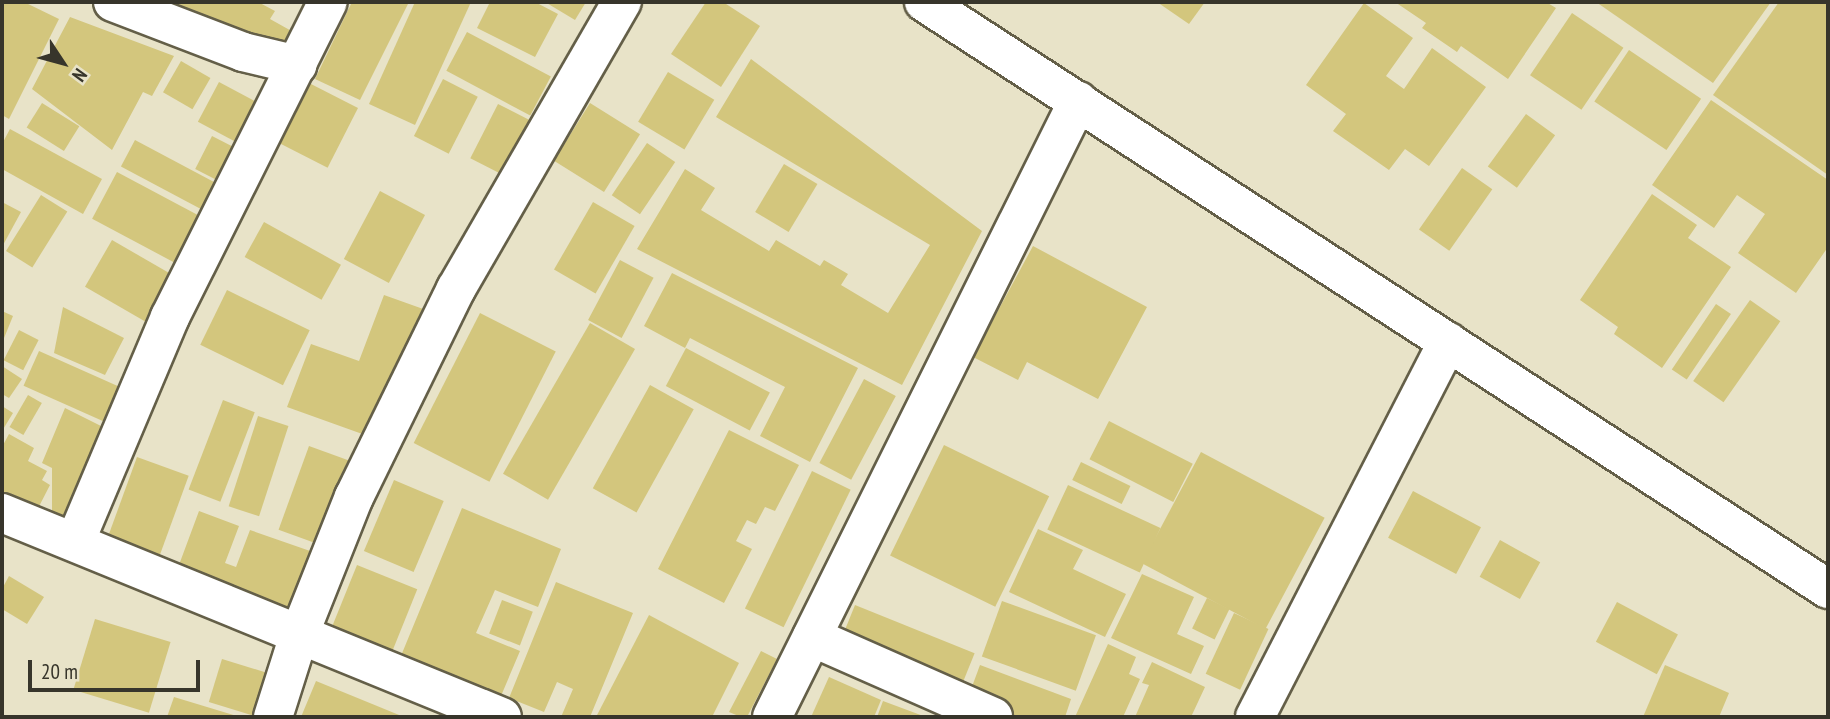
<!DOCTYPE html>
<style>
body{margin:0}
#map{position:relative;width:1830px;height:719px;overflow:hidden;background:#e8e3c8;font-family:"PT Sans Narrow",sans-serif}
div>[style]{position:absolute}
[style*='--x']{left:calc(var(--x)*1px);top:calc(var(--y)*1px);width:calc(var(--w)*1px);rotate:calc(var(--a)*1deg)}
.building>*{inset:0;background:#d3c67d;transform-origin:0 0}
.roads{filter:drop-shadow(2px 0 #645f48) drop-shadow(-2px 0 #645f48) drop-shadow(0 2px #645f48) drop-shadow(0 -2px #645f48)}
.minor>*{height:38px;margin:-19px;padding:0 19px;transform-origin:19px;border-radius:19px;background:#fff}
span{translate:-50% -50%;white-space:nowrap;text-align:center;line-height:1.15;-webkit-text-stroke:7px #e8e3c8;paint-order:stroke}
.frame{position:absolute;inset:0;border:4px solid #37352b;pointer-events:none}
.north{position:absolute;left:28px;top:28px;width:70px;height:70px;-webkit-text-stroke:5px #e8e3c8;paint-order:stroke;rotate:126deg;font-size:19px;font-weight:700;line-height:28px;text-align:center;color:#37352b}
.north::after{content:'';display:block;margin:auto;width:24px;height:32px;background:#37352b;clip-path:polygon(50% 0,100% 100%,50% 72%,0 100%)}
.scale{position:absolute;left:28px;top:660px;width:172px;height:32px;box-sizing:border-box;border:4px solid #37352b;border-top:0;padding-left:9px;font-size:21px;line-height:24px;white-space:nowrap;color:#37352b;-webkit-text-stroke:5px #e8e3c8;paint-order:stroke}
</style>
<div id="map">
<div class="building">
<i style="clip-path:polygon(2px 2px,24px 2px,59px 19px,9px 119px,2px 115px)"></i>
<i style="clip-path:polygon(148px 2px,258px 2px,275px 11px,270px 19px,304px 38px,279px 81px)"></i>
<i style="clip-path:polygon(352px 2px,409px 2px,360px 100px,315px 79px)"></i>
<i style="clip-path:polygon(415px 2px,471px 2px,415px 125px,369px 104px)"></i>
<i style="clip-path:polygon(490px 2px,535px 2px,558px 14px,535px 57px,477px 28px)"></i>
<i style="clip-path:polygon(545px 2px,586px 2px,575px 20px)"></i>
<i style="clip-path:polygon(706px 2px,723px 2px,760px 26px,721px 87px,671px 54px)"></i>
<i style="clip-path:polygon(1157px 2px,1205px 2px,1189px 24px)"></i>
<i style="clip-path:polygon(1395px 2px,1546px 2px,1556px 8px,1508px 79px,1461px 46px,1457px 52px,1422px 28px,1426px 23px)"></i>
<i style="clip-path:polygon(1596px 2px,1771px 2px,1713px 83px)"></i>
<i style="clip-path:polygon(1779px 2px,1828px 2px,1828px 175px,1713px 95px)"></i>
<i style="clip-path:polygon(1364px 3px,1413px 38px,1386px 76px,1404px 89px,1432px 48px,1486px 87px,1429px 166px,1405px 149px,1389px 170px,1333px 131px,1346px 114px,1306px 85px)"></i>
<i style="left:1572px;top:13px;width:62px;height:75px;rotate:34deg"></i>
<i style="clip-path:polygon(70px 17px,174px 56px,152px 96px,143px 92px,112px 150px,32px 89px)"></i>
<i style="left:467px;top:32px;width:95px;height:44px;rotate:28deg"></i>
<i style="left:1629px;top:50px;width:87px;height:62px;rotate:34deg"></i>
<i style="clip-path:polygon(751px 59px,982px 231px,902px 385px,637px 249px,685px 169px,715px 188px,701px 210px,769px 251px,776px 240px,820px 266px,824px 260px,848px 274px,841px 285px,888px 313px,930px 245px,716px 117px)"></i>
<i style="left:181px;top:61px;width:34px;height:36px;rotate:30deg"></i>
<i style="left:668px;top:72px;width:54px;height:58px;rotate:31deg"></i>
<i style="left:443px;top:79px;width:39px;height:64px;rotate:27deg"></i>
<i style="left:219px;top:82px;width:58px;height:45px;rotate:28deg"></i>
<i style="left:309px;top:83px;width:55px;height:67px;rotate:27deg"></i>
<i style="clip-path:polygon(1711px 100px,1828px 180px,1828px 247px,1796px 293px,1738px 253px,1765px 214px,1737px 195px,1714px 228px,1652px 185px)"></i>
<i style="left:42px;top:103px;width:44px;height:29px;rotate:32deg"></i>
<i style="left:590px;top:103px;width:59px;height:68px;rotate:32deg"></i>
<i style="left:498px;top:104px;width:60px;height:61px;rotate:27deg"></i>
<i style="left:1526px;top:114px;width:36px;height:65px;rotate:36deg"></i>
<i style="clip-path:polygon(10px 129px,102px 179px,83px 214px,2px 169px,2px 144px)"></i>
<i style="left:212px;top:136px;width:39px;height:37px;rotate:27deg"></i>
<i style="left:135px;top:140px;width:107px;height:30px;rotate:28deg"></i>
<i style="left:647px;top:143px;width:34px;height:63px;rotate:34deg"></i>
<i style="left:784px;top:164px;width:39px;height:56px;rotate:31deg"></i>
<i style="left:1462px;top:168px;width:37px;height:75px;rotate:35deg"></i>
<i style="left:117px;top:172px;width:109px;height:53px;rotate:28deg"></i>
<i style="left:380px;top:191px;width:51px;height:77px;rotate:28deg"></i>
<i style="clip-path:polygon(1652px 194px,1697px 225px,1688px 238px,1731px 267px,1662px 368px,1614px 334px,1618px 327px,1580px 300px)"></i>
<i style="left:41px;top:195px;width:31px;height:66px;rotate:32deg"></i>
<i style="clip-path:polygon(2px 202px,21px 212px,2px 247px)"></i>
<i style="left:593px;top:202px;width:48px;height:78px;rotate:30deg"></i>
<i style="left:264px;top:222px;width:88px;height:40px;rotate:29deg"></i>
<i style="left:112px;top:240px;width:86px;height:54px;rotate:30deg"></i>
<i style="clip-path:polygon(1033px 246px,1147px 307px,1098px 399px,1027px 362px,1018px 380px,973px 357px)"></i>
<i style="left:620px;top:260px;width:38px;height:68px;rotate:28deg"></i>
<i style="clip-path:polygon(672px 273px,858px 368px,810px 462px,760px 436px,785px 387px,690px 338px,685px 348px,644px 326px)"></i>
<i style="left:227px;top:290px;width:92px;height:61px;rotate:26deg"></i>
<i style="clip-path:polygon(384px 295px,426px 310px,379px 440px,287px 407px,311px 344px,359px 361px)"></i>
<i style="left:1750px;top:300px;width:37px;height:99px;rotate:35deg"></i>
<i style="left:1716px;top:304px;width:18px;height:79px;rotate:34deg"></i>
<i style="clip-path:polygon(63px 307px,124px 338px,105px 375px,54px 353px)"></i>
<i style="clip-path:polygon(2px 311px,13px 316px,2px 343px)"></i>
<i style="left:480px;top:313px;width:85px;height:146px;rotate:27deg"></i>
<i style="left:590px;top:323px;width:52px;height:174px;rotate:30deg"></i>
<i style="left:19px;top:330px;width:22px;height:34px;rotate:27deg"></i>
<i style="left:686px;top:348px;width:95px;height:43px;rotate:28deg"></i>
<i style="left:39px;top:351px;width:99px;height:38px;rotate:24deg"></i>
<i style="clip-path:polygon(2px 366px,22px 379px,9px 398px,2px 394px)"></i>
<i style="left:864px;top:379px;width:36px;height:95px;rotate:28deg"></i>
<i style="left:650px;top:385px;width:50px;height:118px;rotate:29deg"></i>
<i style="left:28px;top:395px;width:16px;height:37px;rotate:30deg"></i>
<i style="left:223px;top:400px;width:34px;height:96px;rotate:21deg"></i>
<i style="clip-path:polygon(2px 406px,13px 413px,2px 431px)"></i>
<i style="clip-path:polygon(65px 408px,113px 432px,74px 534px,52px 521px,52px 468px,42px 463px)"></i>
<i style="left:258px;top:416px;width:32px;height:95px;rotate:18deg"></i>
<i style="left:1109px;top:421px;width:94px;height:43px;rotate:27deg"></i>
<i style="clip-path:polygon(729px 430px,799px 465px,775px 511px,765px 507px,756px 524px,747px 520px,736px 541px,752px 549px,724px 603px,658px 569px)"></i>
<i style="clip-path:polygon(9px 434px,34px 448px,28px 461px,47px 471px,42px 480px,50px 485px,30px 524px,2px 509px,2px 447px)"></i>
<i style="left:944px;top:445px;width:117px;height:123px;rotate:26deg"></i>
<i style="left:309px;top:446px;width:55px;height:89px;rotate:20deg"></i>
<i style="left:1201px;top:452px;width:140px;height:126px;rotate:28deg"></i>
<i style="left:137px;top:457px;width:55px;height:108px;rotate:20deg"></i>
<i style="left:1081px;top:462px;width:55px;height:20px;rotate:26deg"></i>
<i style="left:812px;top:471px;width:43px;height:153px;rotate:26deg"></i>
<i style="left:394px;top:480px;width:54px;height:77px;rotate:23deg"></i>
<i style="left:1068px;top:485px;width:102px;height:49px;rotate:25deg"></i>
<i style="left:1413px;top:491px;width:77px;height:53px;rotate:28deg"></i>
<i style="clip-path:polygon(462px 508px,561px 549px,538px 607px,495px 590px,476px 633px,520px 651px,498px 703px,398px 663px)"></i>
<i style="clip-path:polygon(199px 511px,239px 526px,225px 563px,236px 567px,250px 530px,313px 552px,287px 623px,173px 581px)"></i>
<i style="clip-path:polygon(1038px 529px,1083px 550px,1073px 569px,1126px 594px,1105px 637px,1009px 592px)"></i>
<i style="left:1500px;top:540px;width:46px;height:42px;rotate:29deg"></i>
<i style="left:357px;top:565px;width:65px;height:78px;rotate:22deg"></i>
<i style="clip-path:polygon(1142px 574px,1194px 597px,1177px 634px,1204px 646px,1191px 674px,1111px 638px)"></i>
<i style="clip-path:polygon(9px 576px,44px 597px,27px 624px,2px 609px,2px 589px)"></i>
<i style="clip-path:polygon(556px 582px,633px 613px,590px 717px,561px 717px,573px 689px,557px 682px,544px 712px,509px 698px)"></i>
<i style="left:1207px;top:598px;width:25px;height:34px;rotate:26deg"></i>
<i style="left:502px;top:600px;width:33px;height:36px;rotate:21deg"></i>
<i style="left:1002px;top:601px;width:100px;height:59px;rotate:20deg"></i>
<i style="left:1617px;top:602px;width:69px;height:45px;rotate:28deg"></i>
<i style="left:855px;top:605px;width:129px;height:55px;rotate:22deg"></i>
<i style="left:1234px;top:613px;width:38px;height:67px;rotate:25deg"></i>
<i style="clip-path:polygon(649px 615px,739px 663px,712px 717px,596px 717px)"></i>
<i style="left:95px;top:619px;width:79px;height:74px;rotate:17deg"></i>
<i style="clip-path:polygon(1108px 644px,1136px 657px,1129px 674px,1140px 679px,1123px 717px,1075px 717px)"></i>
<i style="clip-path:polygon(761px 651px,777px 659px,747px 717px,741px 717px,729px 712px)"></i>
<i style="left:222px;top:659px;width:51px;height:45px;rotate:17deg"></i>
<i style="clip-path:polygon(1152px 662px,1205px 687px,1191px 717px,1135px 717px,1149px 685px,1142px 683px)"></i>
<i style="clip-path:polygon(980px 665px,1071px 699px,1065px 717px,979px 717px,963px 711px)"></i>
<i style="clip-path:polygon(1665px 665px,1729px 693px,1719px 717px,1643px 717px)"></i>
<i style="clip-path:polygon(829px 677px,881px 700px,874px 717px,811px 717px)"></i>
<i style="clip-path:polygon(316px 681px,404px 717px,301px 717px)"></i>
<i style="clip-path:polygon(174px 697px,240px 717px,167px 717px)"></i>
<i style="clip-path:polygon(883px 701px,926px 717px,877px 717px)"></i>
</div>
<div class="roads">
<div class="minor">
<i style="--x:113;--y:2;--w:139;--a:21"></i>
<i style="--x:243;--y:52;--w:56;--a:13.5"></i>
<i style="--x:924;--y:2;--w:1078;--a:33"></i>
<i style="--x:2;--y:513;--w:540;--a:22.2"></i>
<i style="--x:75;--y:542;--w:244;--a:-67.1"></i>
<i style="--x:170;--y:317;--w:352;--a:-63.4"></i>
<i style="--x:812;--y:637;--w:198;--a:23.8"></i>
<i style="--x:273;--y:717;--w:86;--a:-72.4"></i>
<i style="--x:299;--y:635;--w:149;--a:-68.3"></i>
<i style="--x:354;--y:497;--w:232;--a:-63.9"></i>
<i style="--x:456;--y:289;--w:332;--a:-60"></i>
<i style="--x:772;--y:717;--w:688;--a:-63.58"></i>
<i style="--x:1255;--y:717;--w:422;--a:-62.8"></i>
</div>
</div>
<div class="frame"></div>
<div class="north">N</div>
<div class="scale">20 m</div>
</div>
